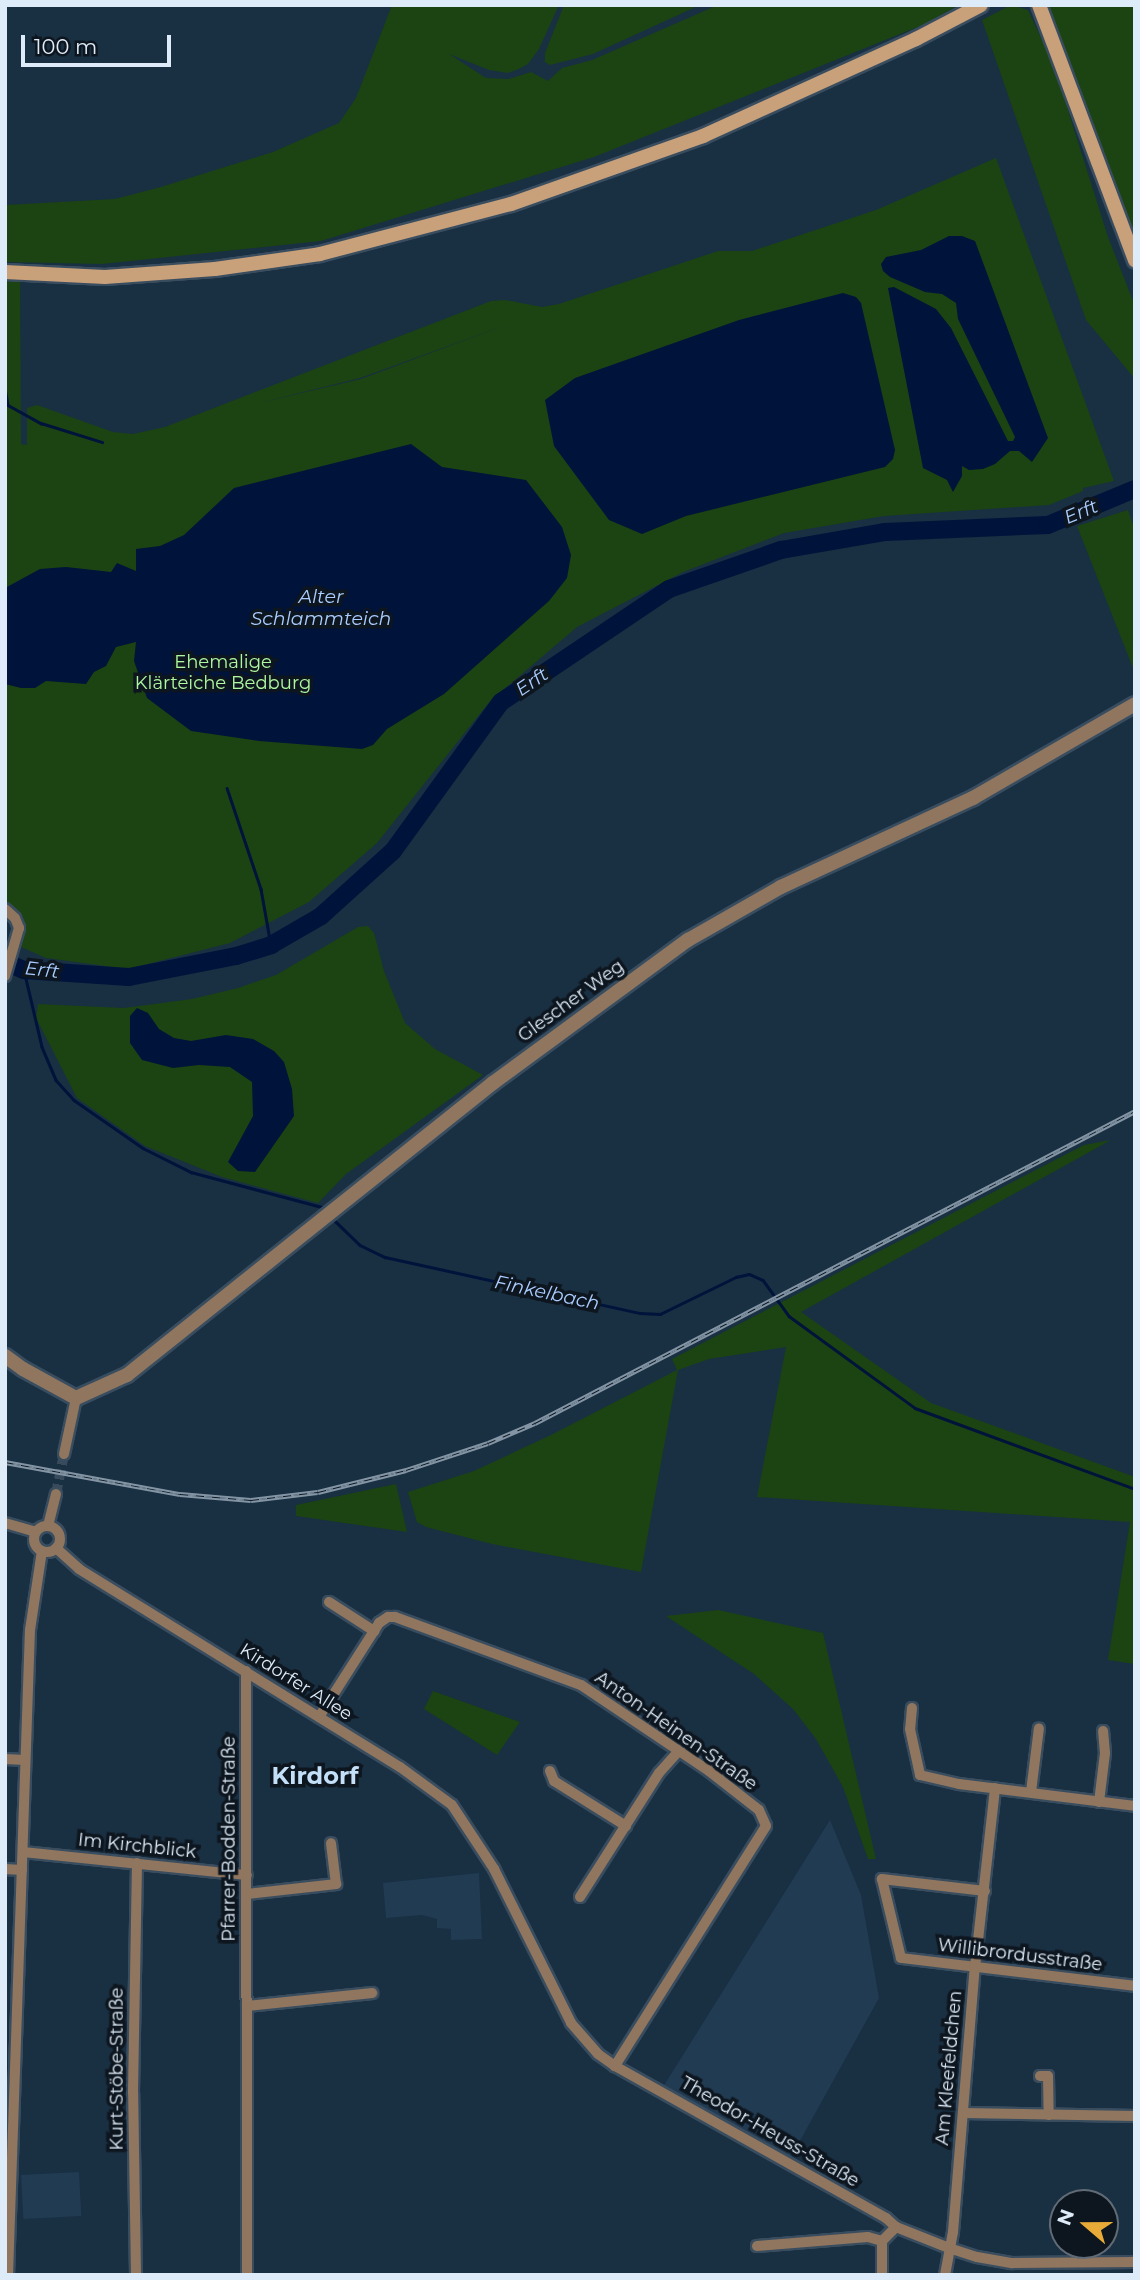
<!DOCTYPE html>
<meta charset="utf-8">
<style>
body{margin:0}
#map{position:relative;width:1140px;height:2280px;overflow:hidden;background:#192f42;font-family:Montserrat,sans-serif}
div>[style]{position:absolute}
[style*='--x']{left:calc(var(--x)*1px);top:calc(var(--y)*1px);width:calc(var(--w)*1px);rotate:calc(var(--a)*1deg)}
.built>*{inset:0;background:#213b53;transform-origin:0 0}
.green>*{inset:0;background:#1b4412}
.water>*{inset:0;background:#00133b}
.stream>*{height:2.5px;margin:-1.25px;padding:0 1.25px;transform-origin:1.25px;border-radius:1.25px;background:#00133b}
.river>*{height:18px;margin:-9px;padding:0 9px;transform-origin:9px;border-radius:9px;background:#00133b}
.minor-tunnel>*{height:10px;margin-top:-5px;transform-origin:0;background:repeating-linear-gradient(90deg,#374b5d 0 10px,transparent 0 15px)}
.roads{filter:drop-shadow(2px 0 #394d5f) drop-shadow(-2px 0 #394d5f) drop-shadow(0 2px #394d5f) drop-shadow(0 -2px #394d5f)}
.minor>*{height:10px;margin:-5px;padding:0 5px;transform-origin:5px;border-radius:5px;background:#90765f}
.minor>.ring{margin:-5px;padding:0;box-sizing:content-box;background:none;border:10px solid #90765f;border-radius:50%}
.tertiary>*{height:14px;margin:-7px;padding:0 7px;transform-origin:7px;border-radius:7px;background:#90765f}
.secondary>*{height:14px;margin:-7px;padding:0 7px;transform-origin:7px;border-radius:7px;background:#c8a07a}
.rail>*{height:5px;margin-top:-2.5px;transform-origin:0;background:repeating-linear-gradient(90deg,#0d161f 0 8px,#8395a4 0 16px);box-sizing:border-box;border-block:2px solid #8395a4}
span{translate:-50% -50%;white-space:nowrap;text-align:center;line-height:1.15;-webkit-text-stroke:7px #0d161f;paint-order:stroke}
.park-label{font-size:18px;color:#b0f7a1}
.street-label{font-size:18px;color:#deebf8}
.water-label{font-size:19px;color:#acf;font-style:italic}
.district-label{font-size:24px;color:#c4dff8;font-weight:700}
.frame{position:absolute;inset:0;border:7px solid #deebf8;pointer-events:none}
.north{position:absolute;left:1049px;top:2189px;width:70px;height:70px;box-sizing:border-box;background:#0d161f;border:2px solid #616b76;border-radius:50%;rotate:290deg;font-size:19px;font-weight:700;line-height:28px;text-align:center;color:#deebf8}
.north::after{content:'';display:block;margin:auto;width:24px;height:32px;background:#e9ab38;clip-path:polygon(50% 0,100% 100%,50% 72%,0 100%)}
.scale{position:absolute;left:21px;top:35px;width:150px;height:32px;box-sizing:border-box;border:4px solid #deebf8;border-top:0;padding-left:9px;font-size:21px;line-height:24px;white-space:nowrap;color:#deebf8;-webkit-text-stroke:5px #0d161f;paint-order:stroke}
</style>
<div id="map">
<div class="built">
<i style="clip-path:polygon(830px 1820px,861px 1895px,879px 1998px,791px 2157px,663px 2087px)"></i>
<i style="clip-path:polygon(479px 1873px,482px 1939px,451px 1940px,451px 1929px,437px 1928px,437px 1919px,422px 1915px,386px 1918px,383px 1883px)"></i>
<i style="left:79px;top:2172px;width:44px;height:58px;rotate:87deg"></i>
</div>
<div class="green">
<i style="clip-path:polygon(392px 5px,559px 5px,539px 49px,528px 64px,519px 69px,508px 73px,489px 70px,449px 54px,486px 78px,509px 79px,531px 72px,548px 81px,562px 68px,592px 60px,718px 5px,959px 5px,925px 24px,594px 157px,321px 241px,102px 264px,5px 262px,5px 205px,115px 199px,161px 187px,273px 152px,339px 123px,356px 98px)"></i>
<i style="clip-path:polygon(564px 5px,700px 5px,593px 54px,550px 65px,545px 62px,545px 53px)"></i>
<i style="clip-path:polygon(1011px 5px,1028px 10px,1054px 66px,1108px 237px,1135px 306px,1135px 379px,1086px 320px,982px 20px)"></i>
<i style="clip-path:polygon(1049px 5px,1135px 5px,1135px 247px,1063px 52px)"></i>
<i style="clip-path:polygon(evenodd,996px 158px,1114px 481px,1083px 488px,1083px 491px,1049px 505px,884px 516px,784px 533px,683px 572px,577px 627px,490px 701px,377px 843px,309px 902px,230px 943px,128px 969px,46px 958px,21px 947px,26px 929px,23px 917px,5px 903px,5px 272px,20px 272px,21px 444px,27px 445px,27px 408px,37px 405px,113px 432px,133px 434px,165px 427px,491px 301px,505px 300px,542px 307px,559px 304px,718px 251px,752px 251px,876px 210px,996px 158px,514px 322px,361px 379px,251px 405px,360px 378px,514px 322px)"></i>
<i style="clip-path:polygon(1128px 510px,1135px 531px,1135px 673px,1077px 526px)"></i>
<i style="clip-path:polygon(368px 926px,374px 933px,384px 971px,405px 1023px,435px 1049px,483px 1075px,346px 1174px,318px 1203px,222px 1177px,145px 1146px,77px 1098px,36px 1018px,38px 1004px,124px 1008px,192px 999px,238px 988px,276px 975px,358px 927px)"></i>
<i style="clip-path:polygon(1111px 1140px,801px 1312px,931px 1403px,1135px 1477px,1135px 1664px,1108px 1660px,1130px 1522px,757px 1497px,786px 1347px,709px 1359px,678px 1370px,641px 1572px,492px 1544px,426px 1527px,417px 1522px,408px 1492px,474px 1471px,551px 1435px,677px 1370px,672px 1359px,1084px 1145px)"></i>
<i style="clip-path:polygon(396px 1484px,407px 1532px,296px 1516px,296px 1505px)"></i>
<i style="clip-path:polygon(718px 1610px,823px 1633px,876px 1859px,868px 1859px,843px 1787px,816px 1739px,793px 1709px,754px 1674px,666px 1616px)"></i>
<i style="clip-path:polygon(433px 1691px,520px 1722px,497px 1755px,424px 1709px)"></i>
</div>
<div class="water">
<i style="clip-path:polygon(949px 236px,962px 236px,975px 241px,1048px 438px,1032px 462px,1019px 451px,1010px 451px,995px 464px,983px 469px,969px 470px,962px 466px,962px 476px,953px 492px,947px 480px,923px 468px,888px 288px,894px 287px,936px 309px,951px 328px,1008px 441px,1013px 441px,1015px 437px,958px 319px,956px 303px,942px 294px,925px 292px,890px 277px,883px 271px,881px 264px,886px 257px,921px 250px)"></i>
<i style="clip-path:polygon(843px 293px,856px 297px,861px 303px,895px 450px,893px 459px,885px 467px,686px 516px,642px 534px,609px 520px,554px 446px,545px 400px,575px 378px,739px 320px)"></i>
<i style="clip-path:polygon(411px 444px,442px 467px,526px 480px,562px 527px,571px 555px,567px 578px,549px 601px,444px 694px,387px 729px,373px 745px,362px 749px,259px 741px,191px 731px,147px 698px,134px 661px,136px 642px,116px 647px,106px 666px,94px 672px,86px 684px,46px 681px,35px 688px,21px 688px,5px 684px,5px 588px,40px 569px,66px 567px,111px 572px,117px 563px,136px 571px,136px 549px,160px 546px,184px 535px,234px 488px)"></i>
<i style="clip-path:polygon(137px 1008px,148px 1013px,159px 1029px,174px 1038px,191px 1041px,226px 1035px,253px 1039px,274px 1051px,284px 1062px,292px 1089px,294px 1116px,255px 1172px,238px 1171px,228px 1162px,253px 1116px,252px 1082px,230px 1067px,199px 1065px,173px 1068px,142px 1060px,130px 1043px,130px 1016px)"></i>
</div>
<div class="stream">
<i style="--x:5;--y:388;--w:17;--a:80"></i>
<i style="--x:8;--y:405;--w:38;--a:29"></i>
<i style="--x:41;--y:423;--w:64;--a:17.3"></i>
<i style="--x:227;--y:788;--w:107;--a:71.4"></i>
<i style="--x:261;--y:889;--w:57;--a:79.9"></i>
<i style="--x:24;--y:970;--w:79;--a:76.8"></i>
<i style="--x:42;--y:1047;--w:36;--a:67"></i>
<i style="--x:56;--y:1080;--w:27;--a:48"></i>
<i style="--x:74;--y:1100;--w:84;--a:34.8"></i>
<i style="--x:143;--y:1148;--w:54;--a:26.6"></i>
<i style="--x:191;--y:1172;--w:136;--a:15"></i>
<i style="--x:322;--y:1207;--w:5;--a:53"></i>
<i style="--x:332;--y:1218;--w:39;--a:44"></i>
<i style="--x:360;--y:1245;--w:28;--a:26"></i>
<i style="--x:385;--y:1257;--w:261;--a:12.4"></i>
<i style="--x:640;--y:1313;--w:20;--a:3"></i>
<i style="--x:660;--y:1314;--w:85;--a:-26"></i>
<i style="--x:736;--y:1277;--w:13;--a:-13"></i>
<i style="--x:749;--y:1274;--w:15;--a:23"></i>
<i style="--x:763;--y:1280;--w:44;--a:54.2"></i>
<i style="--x:789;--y:1316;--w:156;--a:36.1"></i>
<i style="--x:915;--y:1408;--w:234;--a:20.2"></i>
</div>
<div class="river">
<i style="--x:5;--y:962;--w:21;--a:23"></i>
<i style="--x:24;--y:970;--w:105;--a:3.8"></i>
<i style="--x:129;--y:977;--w:109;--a:-11.1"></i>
<i style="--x:236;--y:956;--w:37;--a:-17"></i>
<i style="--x:271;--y:945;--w:58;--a:-30.1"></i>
<i style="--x:321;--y:916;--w:97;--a:-42.1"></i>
<i style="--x:393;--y:851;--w:184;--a:-54.1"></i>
<i style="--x:501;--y:702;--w:202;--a:-33.9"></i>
<i style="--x:669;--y:589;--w:119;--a:-19.2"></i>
<i style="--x:781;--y:550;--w:106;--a:-9.8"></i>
<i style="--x:885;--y:532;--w:163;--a:-2.5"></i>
<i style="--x:1048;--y:525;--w:94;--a:-22.5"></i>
</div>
<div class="minor-tunnel">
<i style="--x:56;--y:1494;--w:41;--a:-78.7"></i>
</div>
<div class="roads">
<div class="minor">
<i style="--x:5;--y:909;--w:13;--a:42"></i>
<i style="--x:15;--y:918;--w:11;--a:68"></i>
<i style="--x:19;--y:928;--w:50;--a:106.3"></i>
<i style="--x:64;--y:1454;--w:57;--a:-77.9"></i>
<i style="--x:5;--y:1523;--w:32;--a:16"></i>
<i style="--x:48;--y:1526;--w:33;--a:-76"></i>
<i class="ring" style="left:34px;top:1526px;width:16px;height:16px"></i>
<i style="--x:56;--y:1548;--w:31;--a:42"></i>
<i style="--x:79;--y:1569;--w:377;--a:31.7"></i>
<i style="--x:400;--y:1767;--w:64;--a:36.2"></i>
<i style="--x:452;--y:1805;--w:77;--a:56.7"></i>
<i style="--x:494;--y:1869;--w:172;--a:63.4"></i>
<i style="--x:571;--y:2023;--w:41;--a:48.9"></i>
<i style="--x:598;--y:2054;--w:21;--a:35"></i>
<i style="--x:615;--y:2066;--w:311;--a:29.3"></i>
<i style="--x:886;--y:2218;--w:13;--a:42"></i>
<i style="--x:896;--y:2227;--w:57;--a:21.6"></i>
<i style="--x:949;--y:2248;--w:29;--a:18"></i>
<i style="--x:977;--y:2257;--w:36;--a:10"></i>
<i style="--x:1012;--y:2263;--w:123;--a:-0.5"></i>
<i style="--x:329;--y:1602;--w:54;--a:32.8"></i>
<i style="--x:246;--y:1671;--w:604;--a:89.91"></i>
<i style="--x:912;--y:1708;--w:21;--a:95"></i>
<i style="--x:910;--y:1729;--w:47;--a:77.7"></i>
<i style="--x:920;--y:1775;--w:40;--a:13"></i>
<i style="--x:959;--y:1784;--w:177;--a:7.1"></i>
<i style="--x:319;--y:1717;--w:112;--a:-57.4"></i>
<i style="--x:379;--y:1623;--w:11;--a:-34"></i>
<i style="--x:388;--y:1617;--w:7;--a:0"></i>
<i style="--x:395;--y:1617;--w:198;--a:20.1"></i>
<i style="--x:581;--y:1685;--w:154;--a:33.9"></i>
<i style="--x:709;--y:1771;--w:63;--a:38"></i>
<i style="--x:759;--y:1810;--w:17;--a:66"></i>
<i style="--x:766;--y:1826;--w:284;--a:122.2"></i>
<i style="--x:5;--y:1759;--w:20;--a:3"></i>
<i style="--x:550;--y:1771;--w:11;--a:68"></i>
<i style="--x:554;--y:1781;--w:85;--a:32"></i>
<i style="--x:1031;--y:1792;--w:64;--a:-82.9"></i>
<i style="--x:1099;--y:1802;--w:49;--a:-83"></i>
<i style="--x:1105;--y:1753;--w:22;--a:-95"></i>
<i style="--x:23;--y:1852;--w:225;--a:5.9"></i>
<i style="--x:5;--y:1869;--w:17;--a:3"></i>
<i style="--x:985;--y:1891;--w:104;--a:-173.4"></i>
<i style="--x:882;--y:1879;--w:81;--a:76.5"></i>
<i style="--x:901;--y:1958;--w:236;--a:6.8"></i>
<i style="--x:247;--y:1894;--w:90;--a:-6.4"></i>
<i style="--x:336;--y:1884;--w:41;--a:-97"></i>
<i style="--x:580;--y:1897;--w:147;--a:-57.5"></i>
<i style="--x:659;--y:1773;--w:28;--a:-48"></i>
<i style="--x:247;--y:2006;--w:126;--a:-5.9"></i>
<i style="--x:1040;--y:2076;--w:8;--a:0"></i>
<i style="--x:1048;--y:2076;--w:39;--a:89"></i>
<i style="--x:964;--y:2113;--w:171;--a:1"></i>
<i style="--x:882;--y:2241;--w:34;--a:90"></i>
<i style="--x:757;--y:2246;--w:111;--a:-4.6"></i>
<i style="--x:868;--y:2237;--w:15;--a:16"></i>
<i style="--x:882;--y:2241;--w:20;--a:-45"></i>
<i style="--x:8;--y:2275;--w:645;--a:-88.05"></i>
<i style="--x:30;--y:1630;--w:80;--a:-81.4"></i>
<i style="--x:136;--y:2275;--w:183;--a:-90.9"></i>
<i style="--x:133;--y:2092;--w:229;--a:-89"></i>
<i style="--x:945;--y:2275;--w:44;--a:-79.5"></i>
<i style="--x:953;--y:2232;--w:266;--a:-85.3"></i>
<i style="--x:975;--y:1967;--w:180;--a:-83.6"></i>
</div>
<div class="tertiary">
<i style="--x:5;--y:1356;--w:22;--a:36"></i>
<i style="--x:23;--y:1369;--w:60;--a:28.7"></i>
<i style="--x:76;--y:1398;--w:56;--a:-24.3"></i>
<i style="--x:127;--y:1375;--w:468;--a:-38.6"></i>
<i style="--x:493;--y:1083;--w:242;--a:-36.3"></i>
<i style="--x:688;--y:940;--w:107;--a:-29.7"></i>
<i style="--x:781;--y:887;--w:212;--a:-24.9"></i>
<i style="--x:973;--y:798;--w:187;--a:-30.1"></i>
</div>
<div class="secondary">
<i style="--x:1039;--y:5;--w:273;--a:69.4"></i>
<i style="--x:5;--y:272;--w:100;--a:2.9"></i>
<i style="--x:105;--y:277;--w:110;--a:-4.2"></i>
<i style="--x:215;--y:269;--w:106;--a:-8.1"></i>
<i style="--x:320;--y:254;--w:197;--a:-14.7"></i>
<i style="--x:511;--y:204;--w:204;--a:-19.5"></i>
<i style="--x:703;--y:136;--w:234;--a:-24.5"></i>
<i style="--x:916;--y:39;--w:73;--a:-27.6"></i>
</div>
</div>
<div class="rail">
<i style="--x:5;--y:1462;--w:178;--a:10.4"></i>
<i style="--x:180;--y:1494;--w:71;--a:4.8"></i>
<i style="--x:251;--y:1500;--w:67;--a:-6.8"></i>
<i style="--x:318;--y:1492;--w:91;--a:-14"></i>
<i style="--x:406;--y:1470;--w:86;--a:-18.2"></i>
<i style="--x:488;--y:1443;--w:51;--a:-23.1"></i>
<i style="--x:535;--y:1423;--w:676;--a:-27.47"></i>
</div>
<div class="park-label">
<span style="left:223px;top:673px">Ehemalige<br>Klärteiche Bedburg</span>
</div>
<div class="street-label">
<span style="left:571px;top:1001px;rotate:-36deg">Glescher Weg</span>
<span style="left:296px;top:1682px;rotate:32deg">Kirdorfer Allee</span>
<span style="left:676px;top:1731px;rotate:35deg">Anton-Heinen-Straße</span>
<span style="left:229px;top:1839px;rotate:-90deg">Pfarrer-Bodden-Straße</span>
<span style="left:137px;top:1846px;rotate:6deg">Im Kirchblick</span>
<span style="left:1020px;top:1955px;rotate:7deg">Willibrordusstraße</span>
<span style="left:949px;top:2068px;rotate:-85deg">Am Kleefeldchen</span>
<span style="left:117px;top:2069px;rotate:-90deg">Kurt-Stöbe-Straße</span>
<span style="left:770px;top:2132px;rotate:30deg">Theodor-Heuss-Straße</span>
</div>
<div class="water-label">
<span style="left:1081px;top:512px;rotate:-23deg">Erft</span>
<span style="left:321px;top:608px">Alter<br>Schlammteich</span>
<span style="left:532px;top:682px;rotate:-34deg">Erft</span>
<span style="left:42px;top:970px;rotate:7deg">Erft</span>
<span style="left:547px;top:1293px;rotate:12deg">Finkelbach</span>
</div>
<div class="district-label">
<span style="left:315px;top:1776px">Kirdorf</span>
</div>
<div class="frame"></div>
<div class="north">N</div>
<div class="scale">100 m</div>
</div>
